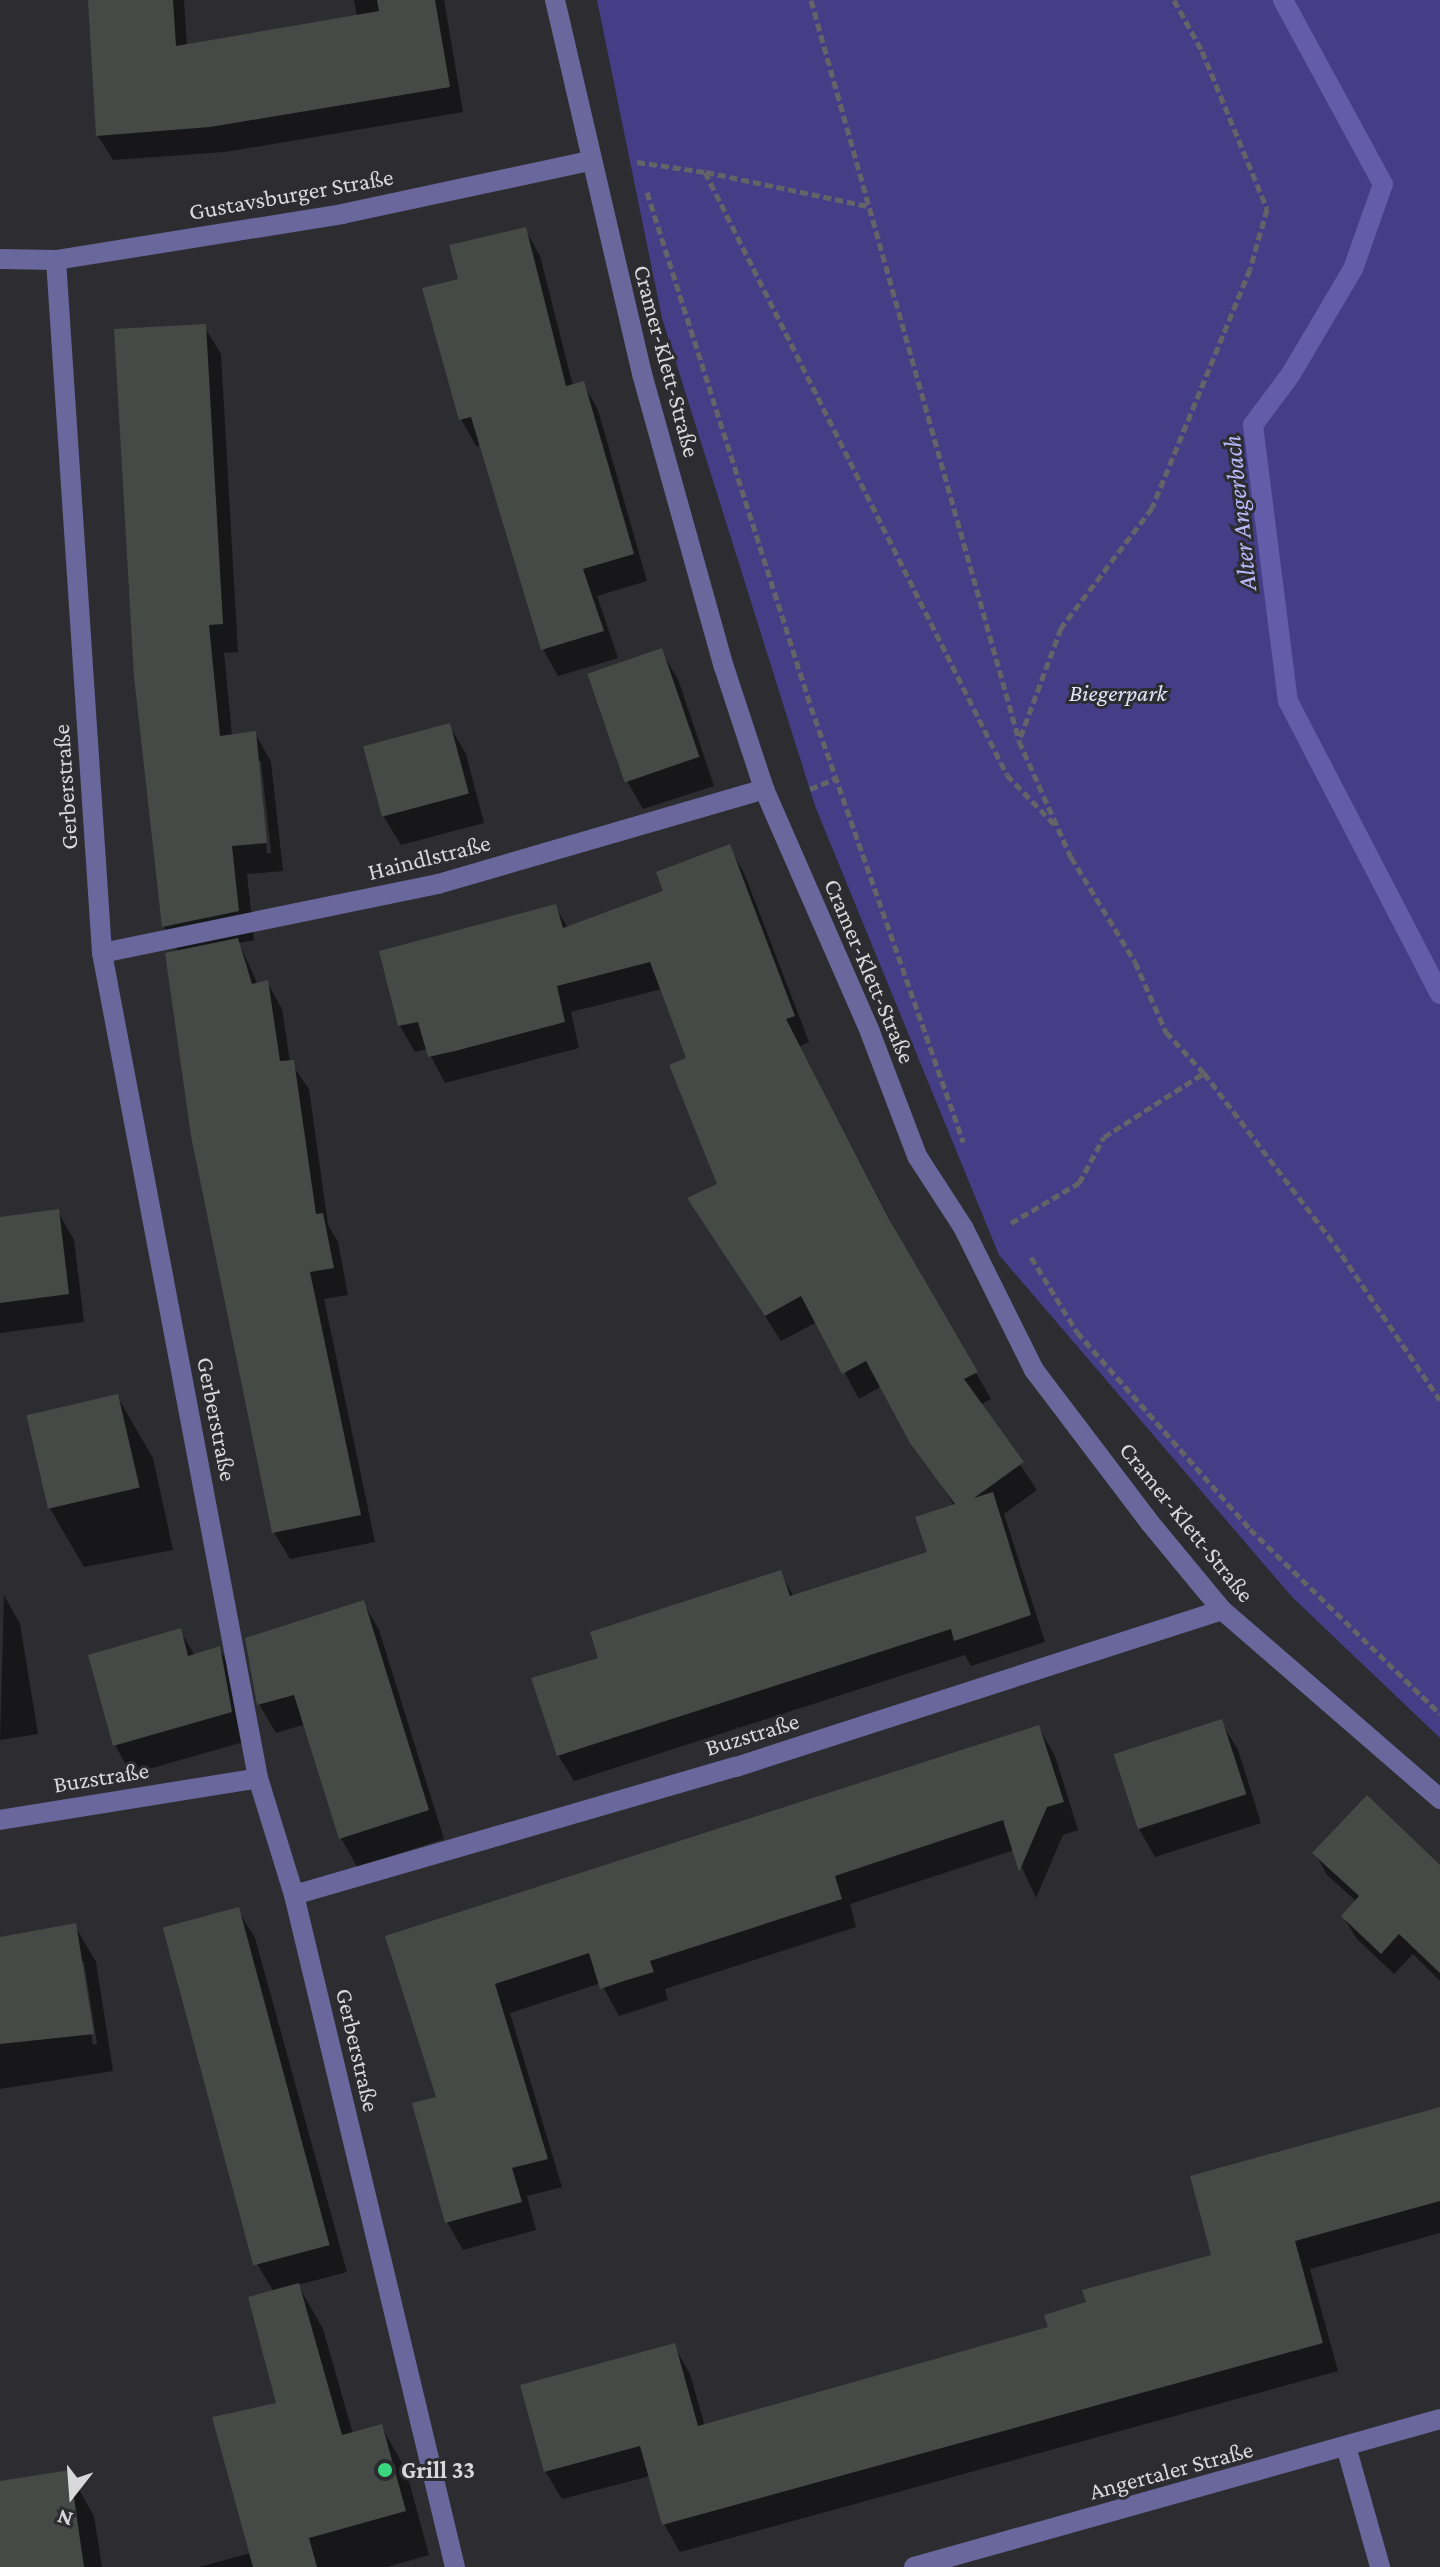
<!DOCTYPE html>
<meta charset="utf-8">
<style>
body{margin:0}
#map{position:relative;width:1440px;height:2567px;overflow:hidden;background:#2c2c31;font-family:"Crimson Pro",serif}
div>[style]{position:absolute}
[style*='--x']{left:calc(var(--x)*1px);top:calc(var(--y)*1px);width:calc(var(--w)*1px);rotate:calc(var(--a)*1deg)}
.green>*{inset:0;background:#453d85}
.shadow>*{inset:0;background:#0007}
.stream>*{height:20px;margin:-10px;padding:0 10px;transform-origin:10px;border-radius:10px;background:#625ca9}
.building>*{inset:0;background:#454a46;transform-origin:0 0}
.path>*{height:5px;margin-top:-2.5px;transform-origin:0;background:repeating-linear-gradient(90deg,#636368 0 8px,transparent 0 12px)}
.minor>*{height:20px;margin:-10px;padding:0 10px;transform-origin:10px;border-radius:10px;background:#69679b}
.dots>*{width:22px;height:22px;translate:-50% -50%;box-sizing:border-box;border:4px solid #2c2c31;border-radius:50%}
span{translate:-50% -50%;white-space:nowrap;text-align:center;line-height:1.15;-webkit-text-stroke:6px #2c2c31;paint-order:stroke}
.street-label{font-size:24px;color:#d9d9dc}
.park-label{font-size:24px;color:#e2e2f8;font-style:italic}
.poi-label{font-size:24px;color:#d9d9dc;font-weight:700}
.left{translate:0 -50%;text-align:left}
.water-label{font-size:26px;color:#b9b8f8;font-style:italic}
.north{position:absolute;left:32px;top:2455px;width:80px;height:80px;-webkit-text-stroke:6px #2c2c31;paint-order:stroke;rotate:197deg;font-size:22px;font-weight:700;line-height:32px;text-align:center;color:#d9d9dc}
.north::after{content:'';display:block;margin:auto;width:28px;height:36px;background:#d9d9dc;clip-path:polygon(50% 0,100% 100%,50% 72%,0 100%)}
</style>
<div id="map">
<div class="green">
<i style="clip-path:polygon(597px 0,1440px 0,1440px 1738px,1292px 1597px,999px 1255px,815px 806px,662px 318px)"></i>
</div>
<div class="shadow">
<i style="clip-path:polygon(89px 0,184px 0,187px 46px,357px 17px,354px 0,444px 0,463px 112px,225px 152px,113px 160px,98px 136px)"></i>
<i style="clip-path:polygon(525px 229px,540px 256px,573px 386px,583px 383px,598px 410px,647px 581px,597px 596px,618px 658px,558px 676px,543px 649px,481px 445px,476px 446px,461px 419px,460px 280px)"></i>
<i style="clip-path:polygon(evenodd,204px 326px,221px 354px,238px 652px,224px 653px,232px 736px,255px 733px,271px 762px,283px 871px,247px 874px,254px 940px,239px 943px,258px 985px,267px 982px,282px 1009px,290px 1062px,309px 1089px,328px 1225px,338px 1242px,348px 1295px,324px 1299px,375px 1542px,290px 1559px,274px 1532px,179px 953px,164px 927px,136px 677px,204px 326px,257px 761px,261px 761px,271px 853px,267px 853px,257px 761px)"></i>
<i style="clip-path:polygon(661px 651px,678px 679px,714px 786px,643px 809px,627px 781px)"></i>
<i style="clip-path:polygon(449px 725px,466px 754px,484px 823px,401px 845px,384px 817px)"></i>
<i style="clip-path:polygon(729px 847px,744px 873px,809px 1042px,800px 1046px,904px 1247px,991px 1399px,980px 1405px,1037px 1490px,1004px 1514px,1045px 1642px,971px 1666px,965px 1655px,574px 1781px,558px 1755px,601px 1659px,780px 1572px,794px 1597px,929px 1553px,955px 1507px,882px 1386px,859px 1399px,817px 1322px,781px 1341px,690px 1199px,719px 1185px,688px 1059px,662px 989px,571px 1012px,579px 1048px,445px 1083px,427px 1049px,415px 1052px,400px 1026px,381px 952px,555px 906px,568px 928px,666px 892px)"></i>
<i style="clip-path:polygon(58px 1212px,74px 1240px,84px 1322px,0 1333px,0 1219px)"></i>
<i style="clip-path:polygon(117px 1396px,153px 1458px,173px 1550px,84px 1567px,48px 1505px)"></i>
<i style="clip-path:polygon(4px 1595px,20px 1624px,38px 1734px,0 1740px)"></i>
<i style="clip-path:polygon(363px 1602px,379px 1630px,444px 1839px,357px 1867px,341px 1838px,306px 1724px,276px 1733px,259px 1704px)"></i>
<i style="clip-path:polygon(180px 1630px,195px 1656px,219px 1648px,235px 1677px,247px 1741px,131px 1774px,115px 1745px)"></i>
<i style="clip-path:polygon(1221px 1722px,1238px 1750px,1261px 1823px,1155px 1857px,1139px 1829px,1116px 1755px)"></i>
<i style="clip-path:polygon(1039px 1728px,1055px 1756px,1078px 1830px,1063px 1835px,1036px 1898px,1014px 1850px,850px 1904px,856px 1927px,665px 1989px,668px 2000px,619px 2016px,601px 1983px,510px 2013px,562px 2187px,527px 2196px,536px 2230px,463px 2250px,447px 2222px,438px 2098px,388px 1938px)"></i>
<i style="clip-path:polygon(1315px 1853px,1440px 1867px,1440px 1981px,1413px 1954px,1394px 1974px,1356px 1938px,1343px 1916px,1357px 1902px,1327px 1875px)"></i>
<i style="clip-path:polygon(238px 1910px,255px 1938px,347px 2272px,298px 2285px,323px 2329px,353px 2434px,381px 2426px,406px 2470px,429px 2555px,387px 2567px,199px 2567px,251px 2553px,279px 2404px,274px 2292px,257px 2264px,165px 1930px)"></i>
<i style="clip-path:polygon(evenodd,75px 1926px,96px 1962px,113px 2071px,0 2089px,0 1940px,75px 1926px,80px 1962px,84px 1962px,97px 2044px,93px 2045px,80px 1962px)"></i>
<i style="clip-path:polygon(1440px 2108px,1440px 2233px,1310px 2269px,1338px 2371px,680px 2552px,664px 2524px,650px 2476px,562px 2499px,545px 2471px,674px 2346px,690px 2374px,705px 2427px,1050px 2328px,1088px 2304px,1213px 2257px)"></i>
<i style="clip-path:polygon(69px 2472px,94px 2516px,102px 2567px,0 2567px,0 2483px)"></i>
</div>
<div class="stream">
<i style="--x:1283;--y:0;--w:209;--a:61.5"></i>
<i style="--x:1383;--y:184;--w:90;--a:109.4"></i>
<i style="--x:1353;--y:269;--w:122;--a:120.6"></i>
<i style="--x:1291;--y:374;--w:64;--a:126.7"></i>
<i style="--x:1253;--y:425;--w:278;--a:82.8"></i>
<i style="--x:1288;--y:701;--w:330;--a:62.6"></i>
</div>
<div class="building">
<i style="clip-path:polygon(88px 0,173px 0,176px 46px,379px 11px,377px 0,435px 0,450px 87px,210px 127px,96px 136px)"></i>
<i style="clip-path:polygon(526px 227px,566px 386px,584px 381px,634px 554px,583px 569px,604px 631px,541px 650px,471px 417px,459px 420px,422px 288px,458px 279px,449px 245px)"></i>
<i style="clip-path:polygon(206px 324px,223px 624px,209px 625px,220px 736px,256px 731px,267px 843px,232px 846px,239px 911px,162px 927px,134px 677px,114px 329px)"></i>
<i style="left:662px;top:648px;width:115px;height:79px;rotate:71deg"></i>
<i style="left:450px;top:723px;width:73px;height:90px;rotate:75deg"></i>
<i style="clip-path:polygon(730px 844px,795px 1016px,786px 1019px,889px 1219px,978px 1372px,964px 1379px,1024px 1462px,974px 1498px,993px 1492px,1031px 1615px,954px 1641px,951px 1629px,557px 1756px,531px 1678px,598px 1658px,590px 1632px,781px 1570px,790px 1596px,927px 1552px,915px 1517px,955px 1504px,910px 1443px,866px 1361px,842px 1374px,801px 1296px,765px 1316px,687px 1198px,717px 1184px,669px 1065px,686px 1058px,650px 962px,557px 986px,565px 1022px,455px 1051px,428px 1057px,418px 1022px,398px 1026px,379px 951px,556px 904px,563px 928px,663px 891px,656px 872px)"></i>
<i style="clip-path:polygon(238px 938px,252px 984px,268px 980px,280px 1061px,294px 1060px,316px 1214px,323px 1213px,334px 1268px,310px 1272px,361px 1515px,272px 1533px,191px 1136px,165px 953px)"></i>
<i style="clip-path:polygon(59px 1209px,69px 1294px,0 1303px,0 1217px)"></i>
<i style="left:118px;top:1394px;width:96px;height:94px;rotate:77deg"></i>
<i style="clip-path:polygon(364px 1600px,429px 1810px,339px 1839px,294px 1695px,257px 1705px,245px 1638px)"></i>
<i style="clip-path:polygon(181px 1628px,188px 1656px,220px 1646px,232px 1712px,113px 1746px,88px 1655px)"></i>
<i style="left:1222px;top:1719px;width:79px;height:114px;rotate:72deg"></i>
<i style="clip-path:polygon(1039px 1725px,1064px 1802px,1047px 1807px,1019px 1872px,1003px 1820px,835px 1876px,842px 1899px,650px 1961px,654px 1972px,627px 1980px,600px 1989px,589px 1953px,495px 1984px,548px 2159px,512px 2168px,522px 2202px,445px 2223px,412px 2103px,436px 2097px,385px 1936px)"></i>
<i style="clip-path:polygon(1367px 1795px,1440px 1865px,1440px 1973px,1399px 1934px,1381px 1954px,1341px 1916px,1359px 1896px,1312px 1853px)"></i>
<i style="left:239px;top:1907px;width:350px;height:79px;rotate:75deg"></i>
<i style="clip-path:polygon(76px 1923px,94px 2034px,0 2044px,0 1937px)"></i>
<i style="clip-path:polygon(1440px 2107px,1440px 2201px,1295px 2241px,1323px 2343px,662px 2525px,640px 2446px,544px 2472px,520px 2385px,675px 2343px,698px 2426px,1048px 2327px,1044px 2315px,1086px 2302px,1082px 2290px,1211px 2255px,1190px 2176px)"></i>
<i style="clip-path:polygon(299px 2283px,342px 2435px,382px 2424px,406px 2511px,309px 2538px,317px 2567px,253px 2567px,212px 2417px,276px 2403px,248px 2297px)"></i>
<i style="clip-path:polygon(70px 2470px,84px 2567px,0 2567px,0 2481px)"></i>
</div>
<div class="path">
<i style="--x:811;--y:0;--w:769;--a:74.3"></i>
<i style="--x:1174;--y:0;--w:58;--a:61.2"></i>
<i style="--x:1202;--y:51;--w:171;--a:67.6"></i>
<i style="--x:1267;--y:209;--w:62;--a:105.8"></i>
<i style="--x:1250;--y:269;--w:258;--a:112.3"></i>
<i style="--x:1152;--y:508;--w:151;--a:127.2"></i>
<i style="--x:1061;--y:628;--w:121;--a:110.4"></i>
<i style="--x:1019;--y:741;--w:127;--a:65.9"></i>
<i style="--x:1071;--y:857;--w:123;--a:58.6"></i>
<i style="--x:1135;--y:962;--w:77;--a:66.1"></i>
<i style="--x:1166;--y:1032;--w:56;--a:47.2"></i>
<i style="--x:1204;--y:1073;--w:216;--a:52.7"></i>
<i style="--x:1335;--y:1245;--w:187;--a:55.9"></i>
<i style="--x:637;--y:162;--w:69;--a:8.4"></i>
<i style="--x:705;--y:172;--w:674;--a:63.4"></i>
<i style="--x:1007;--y:775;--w:71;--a:46.1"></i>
<i style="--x:706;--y:172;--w:165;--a:11.9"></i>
<i style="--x:647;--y:192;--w:540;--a:72.34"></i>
<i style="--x:811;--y:707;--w:461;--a:70.7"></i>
<i style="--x:810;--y:789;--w:27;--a:-22"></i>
<i style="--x:1011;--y:1223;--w:79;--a:-30.5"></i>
<i style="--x:1079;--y:1183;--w:52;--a:-61.5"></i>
<i style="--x:1104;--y:1137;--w:119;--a:-32.6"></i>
<i style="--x:1031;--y:1257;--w:88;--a:58.5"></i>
<i style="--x:1077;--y:1332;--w:262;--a:48.7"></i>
<i style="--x:1250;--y:1529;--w:265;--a:44.2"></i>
</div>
<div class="minor">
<i style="--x:555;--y:0;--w:384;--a:76.9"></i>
<i style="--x:642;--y:374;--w:304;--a:74.4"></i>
<i style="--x:724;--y:667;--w:128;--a:71.8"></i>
<i style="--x:764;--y:789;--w:265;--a:66.4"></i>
<i style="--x:870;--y:1032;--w:133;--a:69.2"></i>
<i style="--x:917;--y:1156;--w:85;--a:57.1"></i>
<i style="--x:963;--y:1227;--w:160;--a:63.6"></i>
<i style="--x:1034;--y:1370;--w:192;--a:52.8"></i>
<i style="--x:1150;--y:1523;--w:113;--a:50.4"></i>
<i style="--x:1222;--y:1610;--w:289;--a:40.9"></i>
<i style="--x:0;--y:259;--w:56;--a:1"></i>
<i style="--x:56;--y:260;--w:290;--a:-9.1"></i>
<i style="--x:342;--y:214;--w:253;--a:-12.1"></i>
<i style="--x:56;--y:260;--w:695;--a:86.2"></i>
<i style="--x:102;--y:953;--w:840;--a:79.29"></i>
<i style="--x:258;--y:1778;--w:122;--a:72.9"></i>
<i style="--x:294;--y:1895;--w:691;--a:76.53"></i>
<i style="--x:102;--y:953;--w:343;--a:-11.6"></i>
<i style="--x:438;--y:884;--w:340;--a:-16.2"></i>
<i style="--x:0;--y:1820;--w:261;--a:-9.2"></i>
<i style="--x:294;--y:1895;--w:460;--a:-16.2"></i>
<i style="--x:736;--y:1767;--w:511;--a:-17.9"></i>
<i style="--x:1347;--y:2450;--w:122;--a:74.2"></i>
<i style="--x:914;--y:2567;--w:546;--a:-15.71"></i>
</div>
<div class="dots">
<i style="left:385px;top:2470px;background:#39d87f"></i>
</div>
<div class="street-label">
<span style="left:291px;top:194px;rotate:-10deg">Gustavsburger Straße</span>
<span style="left:667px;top:361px;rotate:75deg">Cramer-Klett-Straße</span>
<span style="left:65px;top:787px;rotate:-94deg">Gerberstraße</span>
<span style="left:429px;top:857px;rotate:-14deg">Haindlstraße</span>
<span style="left:870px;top:971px;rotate:67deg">Cramer-Klett-Straße</span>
<span style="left:217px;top:1419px;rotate:79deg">Gerberstraße</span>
<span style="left:1187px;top:1522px;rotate:51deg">Cramer-Klett-Straße</span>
<span style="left:752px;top:1734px;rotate:-17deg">Buzstraße</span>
<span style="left:101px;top:1777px;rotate:-9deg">Buzstraße</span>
<span style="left:358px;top:2050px;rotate:77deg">Gerberstraße</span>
<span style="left:1171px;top:2470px;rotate:-15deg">Angertaler Straße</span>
</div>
<div class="park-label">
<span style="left:1118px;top:693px">Biegerpark</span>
</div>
<div class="poi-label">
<span class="left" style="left:401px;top:2470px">Grill 33</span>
</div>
<div class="water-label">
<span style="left:1240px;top:513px;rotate:-96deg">Alter Angerbach</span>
</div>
<div class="north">N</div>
</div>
